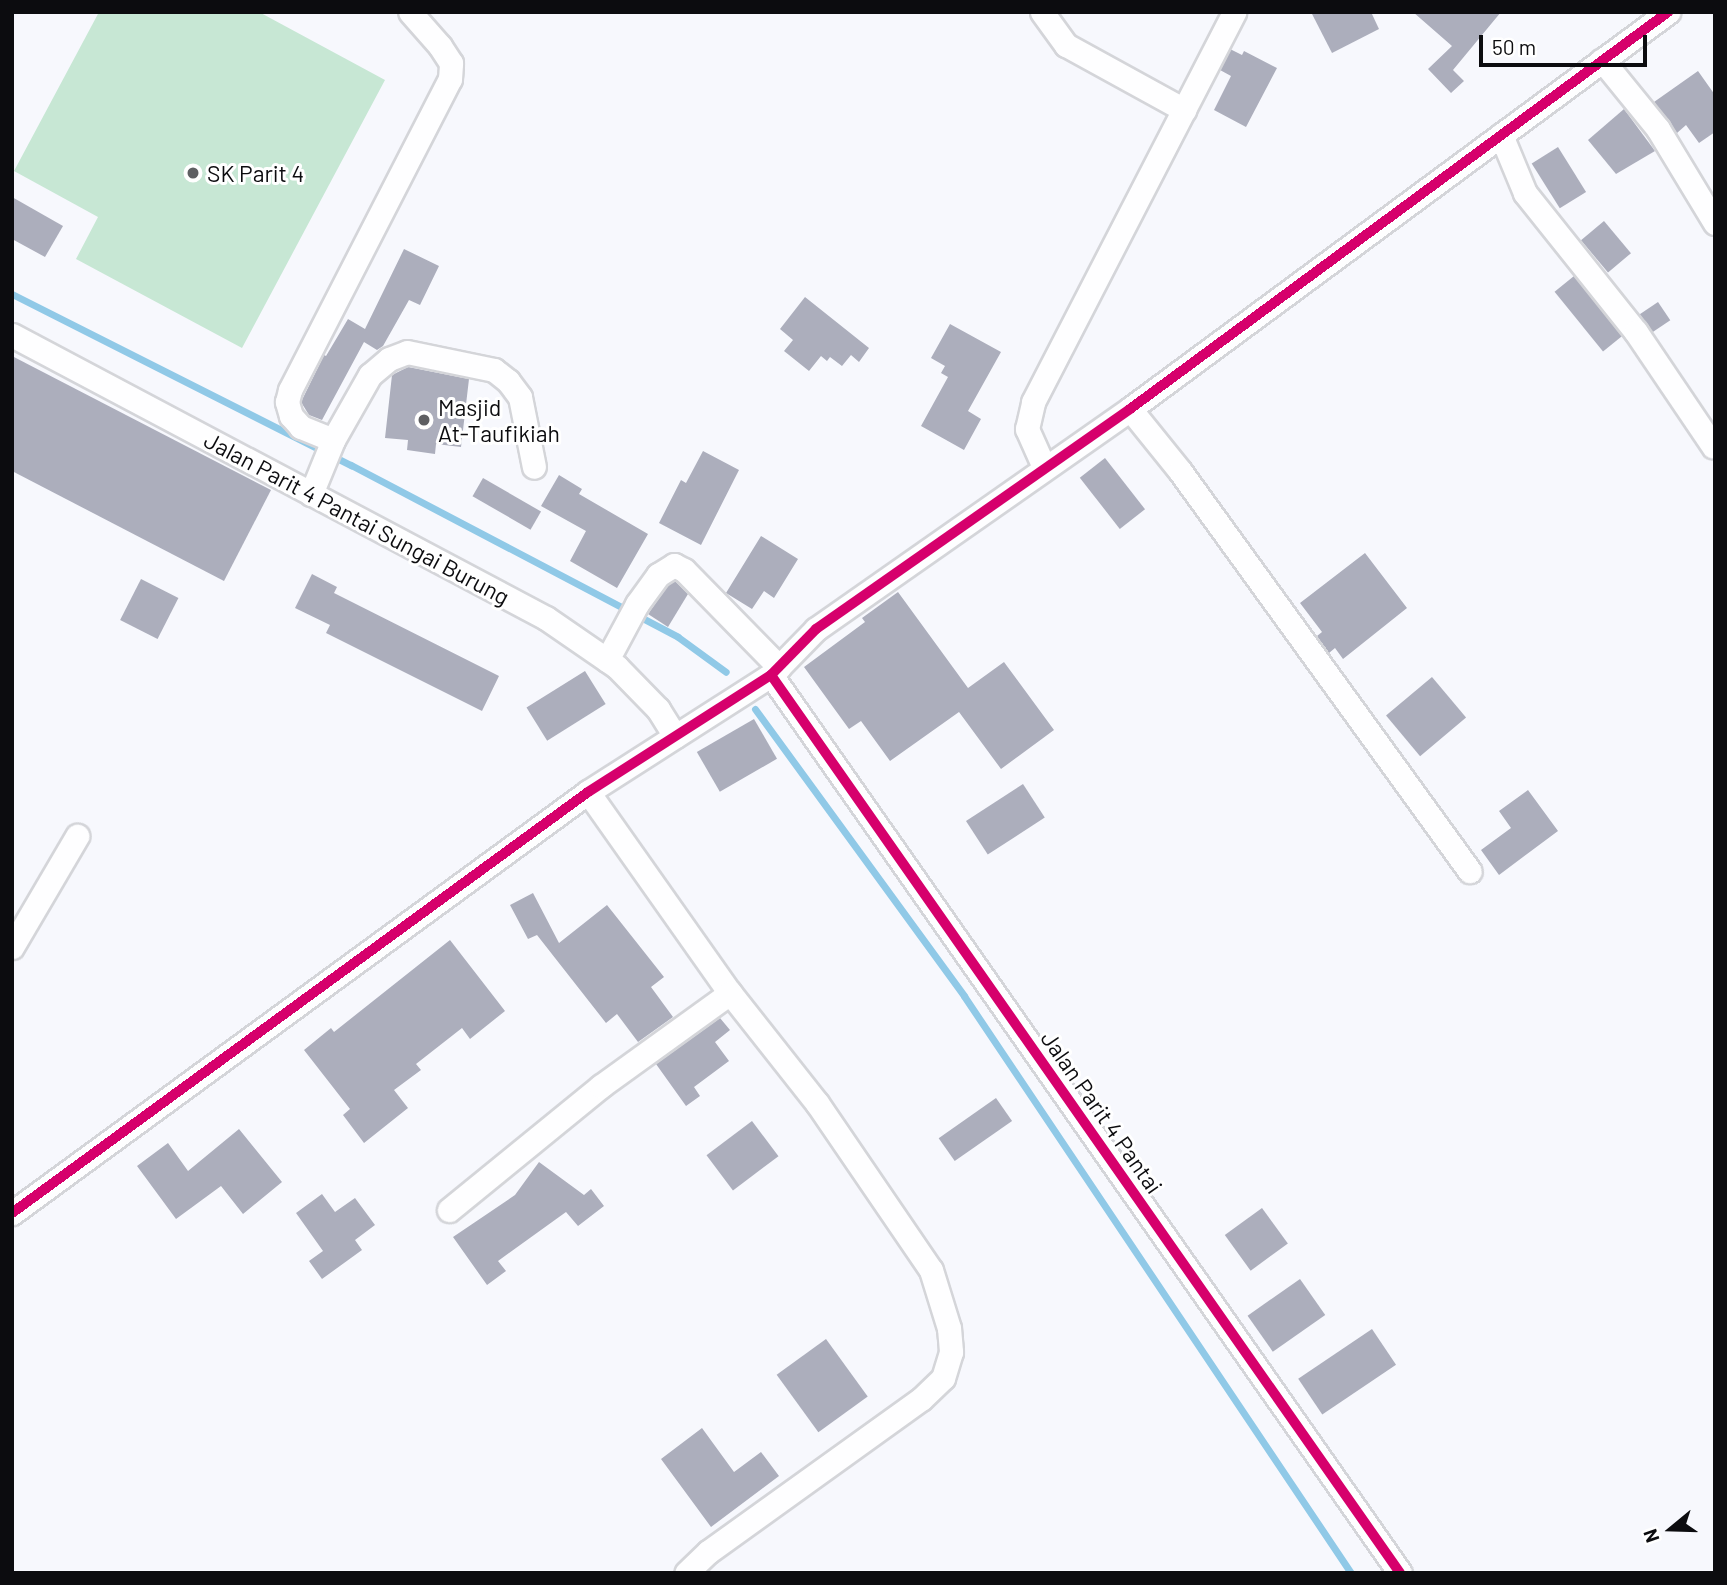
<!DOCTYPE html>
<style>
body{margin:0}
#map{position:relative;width:1727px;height:1585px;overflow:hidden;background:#f7f8fd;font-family:Barlow,sans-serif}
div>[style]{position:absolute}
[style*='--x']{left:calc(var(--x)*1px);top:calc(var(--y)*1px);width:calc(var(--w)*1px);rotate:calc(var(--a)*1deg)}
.green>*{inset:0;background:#c7e7d4}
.stream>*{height:7px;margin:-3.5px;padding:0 3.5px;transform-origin:3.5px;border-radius:3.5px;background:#90c9e7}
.building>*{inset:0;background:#acaebc;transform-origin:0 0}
.roads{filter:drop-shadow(2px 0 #d4d5d9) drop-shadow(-2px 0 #d4d5d9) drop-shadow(0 2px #d4d5d9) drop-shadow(0 -2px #d4d5d9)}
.minor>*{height:23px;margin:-11.5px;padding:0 11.5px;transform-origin:11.5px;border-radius:11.5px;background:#fefeff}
.cycleway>*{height:10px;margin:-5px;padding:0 5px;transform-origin:5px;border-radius:5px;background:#d6006c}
.dots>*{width:19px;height:19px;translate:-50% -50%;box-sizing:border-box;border:4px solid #fff;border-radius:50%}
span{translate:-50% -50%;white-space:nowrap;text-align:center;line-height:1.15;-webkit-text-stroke:6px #fff;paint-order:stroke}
.poi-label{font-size:23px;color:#0c0c0f}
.left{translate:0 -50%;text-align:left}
.street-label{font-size:23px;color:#0c0c0f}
.frame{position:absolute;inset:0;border:14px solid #0c0c0f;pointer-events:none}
.north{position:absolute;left:1636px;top:1494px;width:70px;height:70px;-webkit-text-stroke:5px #fff;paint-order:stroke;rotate:251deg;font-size:19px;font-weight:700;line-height:28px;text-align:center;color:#0c0c0f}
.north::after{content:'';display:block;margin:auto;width:24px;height:32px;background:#0c0c0f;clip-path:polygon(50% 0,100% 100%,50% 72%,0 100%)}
.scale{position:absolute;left:1479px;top:35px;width:168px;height:32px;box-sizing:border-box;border:4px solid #0c0c0f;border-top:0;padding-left:9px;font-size:21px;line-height:24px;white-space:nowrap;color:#0c0c0f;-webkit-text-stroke:5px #fff;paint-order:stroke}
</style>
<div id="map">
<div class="green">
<i style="clip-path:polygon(99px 12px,259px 12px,385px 80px,242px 348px,76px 259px,98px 217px,14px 171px)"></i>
</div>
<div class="stream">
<i style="--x:12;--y:294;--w:380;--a:26.8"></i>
<i style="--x:351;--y:465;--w:369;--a:27.7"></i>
<i style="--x:678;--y:637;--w:59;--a:36.1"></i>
<i style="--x:755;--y:709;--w:355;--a:53.9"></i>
<i style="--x:964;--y:996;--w:695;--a:56.15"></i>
</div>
<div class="building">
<i style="clip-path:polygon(1311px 12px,1371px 12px,1379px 29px,1332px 53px)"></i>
<i style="clip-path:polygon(1413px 12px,1501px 12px,1453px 70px,1464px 81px,1451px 93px,1428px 69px,1452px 46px)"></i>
<i style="clip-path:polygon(1230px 49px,1242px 55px,1244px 51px,1277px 68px,1246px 127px,1214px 110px,1231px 76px,1220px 70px)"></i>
<i style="clip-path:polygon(1698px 71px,1715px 95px,1715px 132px,1699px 143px,1686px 125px,1677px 133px,1654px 102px)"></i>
<i style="clip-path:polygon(1624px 109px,1655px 151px,1616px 174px,1588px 140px)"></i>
<i style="left:1558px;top:147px;width:53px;height:31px;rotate:58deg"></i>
<i style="clip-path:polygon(12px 197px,63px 226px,45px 257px,12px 239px)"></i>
<i style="left:1604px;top:221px;width:42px;height:30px;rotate:50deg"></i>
<i style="clip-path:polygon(404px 249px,439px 266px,420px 305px,409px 300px,383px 346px,377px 350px,364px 342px,322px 420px,309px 415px,301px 402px,324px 355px,326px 356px,348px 319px,365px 329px)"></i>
<i style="left:1574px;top:276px;width:77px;height:25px;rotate:51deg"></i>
<i style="clip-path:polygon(805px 297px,869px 348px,859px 362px,851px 355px,842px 366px,830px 357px,827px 361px,821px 356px,809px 371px,784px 351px,793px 340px,780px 329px)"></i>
<i style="left:1658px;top:302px;width:22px;height:22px;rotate:56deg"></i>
<i style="clip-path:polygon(950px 324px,1001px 352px,968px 411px,981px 419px,964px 450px,921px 426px,948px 377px,941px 373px,945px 366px,931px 358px)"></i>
<i style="clip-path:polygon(12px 356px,271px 490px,224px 581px,12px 471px)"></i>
<i style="clip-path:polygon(408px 367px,469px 379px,461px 447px,436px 444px,435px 454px,407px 450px,408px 440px,385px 438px,392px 375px)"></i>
<i style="clip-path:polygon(703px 451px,739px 470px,701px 545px,659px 523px,681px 480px,686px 483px)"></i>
<i style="left:1105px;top:458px;width:65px;height:32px;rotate:52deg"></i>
<i style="clip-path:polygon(559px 475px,582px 489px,579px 494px,648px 534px,617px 588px,570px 561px,586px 531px,541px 506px)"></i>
<i style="left:483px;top:478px;width:67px;height:21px;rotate:30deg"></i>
<i style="clip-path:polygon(761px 536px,798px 559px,774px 598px,764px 591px,752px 609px,726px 593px)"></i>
<i style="clip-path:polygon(1365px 553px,1407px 608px,1343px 659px,1335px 648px,1329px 653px,1317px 636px,1322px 632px,1300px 603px)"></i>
<i style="clip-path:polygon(312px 574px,337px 587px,334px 593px,499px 676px,482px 711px,326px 633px,330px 625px,295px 608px)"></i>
<i style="left:141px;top:579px;width:42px;height:46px;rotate:27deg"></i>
<i style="clip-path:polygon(675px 581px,688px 594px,668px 627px,648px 614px,668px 585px)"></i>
<i style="clip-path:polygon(898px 592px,968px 688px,1004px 662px,1054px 730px,1001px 769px,959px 712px,890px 761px,861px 721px,849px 729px,804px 667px,865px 622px,862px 618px)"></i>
<i style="left:585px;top:671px;width:39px;height:69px;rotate:58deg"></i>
<i style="left:1432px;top:677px;width:53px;height:60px;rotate:50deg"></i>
<i style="left:754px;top:719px;width:46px;height:66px;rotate:60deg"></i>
<i style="left:1023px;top:784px;width:40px;height:68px;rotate:57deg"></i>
<i style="clip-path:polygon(1528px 790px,1558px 831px,1499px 875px,1481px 850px,1511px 828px,1499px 811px)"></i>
<i style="clip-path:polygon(533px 893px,559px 943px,607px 905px,664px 977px,651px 987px,673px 1017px,638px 1042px,617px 1014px,606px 1023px,537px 935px,528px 939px,510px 905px)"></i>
<i style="clip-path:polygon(450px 940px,505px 1011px,470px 1039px,462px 1028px,416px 1064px,421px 1070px,394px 1090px,408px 1108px,364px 1143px,343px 1115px,350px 1109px,304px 1050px,331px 1028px,334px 1032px)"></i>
<i style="clip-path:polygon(720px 1018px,730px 1030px,715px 1042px,729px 1061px,694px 1087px,700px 1096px,686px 1106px,656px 1064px)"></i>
<i style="left:996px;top:1098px;width:28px;height:70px;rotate:55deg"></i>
<i style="left:752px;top:1121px;width:44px;height:57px;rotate:53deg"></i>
<i style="clip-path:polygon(239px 1129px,282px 1182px,243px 1214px,221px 1186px,176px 1219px,137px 1166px,168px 1143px,188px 1171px)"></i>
<i style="clip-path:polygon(539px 1162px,584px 1195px,591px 1189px,604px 1206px,578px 1226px,566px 1212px,498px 1261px,506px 1271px,487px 1285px,453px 1237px,515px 1195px)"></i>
<i style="clip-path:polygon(322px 1194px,335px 1212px,355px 1198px,375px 1225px,355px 1240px,362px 1250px,322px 1279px,309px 1261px,323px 1251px,296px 1213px)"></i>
<i style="left:1262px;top:1208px;width:44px;height:46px;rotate:54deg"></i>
<i style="left:1300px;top:1279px;width:44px;height:64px;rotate:55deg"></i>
<i style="left:1372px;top:1329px;width:43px;height:89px;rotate:56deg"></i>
<i style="left:826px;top:1339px;width:71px;height:61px;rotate:54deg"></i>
<i style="clip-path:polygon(702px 1428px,734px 1472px,761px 1452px,779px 1476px,711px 1527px,661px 1459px)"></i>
</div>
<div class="roads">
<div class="minor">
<i style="--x:1042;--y:12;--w:41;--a:54"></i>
<i style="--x:1066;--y:45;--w:135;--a:28.8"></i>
<i style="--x:1602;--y:60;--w:89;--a:50.9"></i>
<i style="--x:1658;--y:129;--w:110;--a:58.8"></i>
<i style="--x:1501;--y:135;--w:63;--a:67.5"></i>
<i style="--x:1525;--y:193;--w:178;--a:51.4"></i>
<i style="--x:1636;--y:332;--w:138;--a:56"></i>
<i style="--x:12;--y:335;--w:604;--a:27.92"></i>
<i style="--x:546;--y:618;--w:86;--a:34.6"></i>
<i style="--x:617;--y:667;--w:59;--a:45.7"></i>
<i style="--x:658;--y:709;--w:32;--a:58"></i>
<i style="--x:1130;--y:409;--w:80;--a:51.1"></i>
<i style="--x:1180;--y:471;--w:494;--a:54.1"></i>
<i style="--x:333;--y:440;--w:75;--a:-60.4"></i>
<i style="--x:370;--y:375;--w:25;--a:-40"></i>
<i style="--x:389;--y:359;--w:19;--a:-21"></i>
<i style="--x:407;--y:352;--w:89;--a:11.7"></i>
<i style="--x:494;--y:370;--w:18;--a:38"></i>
<i style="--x:508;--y:381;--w:20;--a:53"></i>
<i style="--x:520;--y:397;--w:71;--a:78.7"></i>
<i style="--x:1044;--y:467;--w:42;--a:-114.1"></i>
<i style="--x:1027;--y:429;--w:28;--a:-77"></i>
<i style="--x:1033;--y:402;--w:439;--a:-62.7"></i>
<i style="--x:311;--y:494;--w:58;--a:-67.8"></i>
<i style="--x:333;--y:440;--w:35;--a:-158"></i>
<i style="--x:301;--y:427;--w:15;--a:-132"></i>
<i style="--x:291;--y:416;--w:15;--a:-106"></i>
<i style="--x:287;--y:402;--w:12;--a:-76"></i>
<i style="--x:290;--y:390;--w:350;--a:-62.8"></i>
<i style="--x:450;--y:79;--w:16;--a:-86"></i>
<i style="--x:451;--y:63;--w:20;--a:-123"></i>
<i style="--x:440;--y:46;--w:45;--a:-131.4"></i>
<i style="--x:607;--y:660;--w:64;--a:-61.8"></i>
<i style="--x:637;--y:604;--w:36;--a:-54"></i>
<i style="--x:658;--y:575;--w:19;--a:-32"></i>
<i style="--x:674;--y:565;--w:11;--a:27"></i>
<i style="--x:684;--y:570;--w:136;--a:45.6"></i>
<i style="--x:771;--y:675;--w:1096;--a:54.99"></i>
<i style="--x:588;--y:792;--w:246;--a:54.8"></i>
<i style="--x:730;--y:993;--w:140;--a:51.7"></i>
<i style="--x:817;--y:1103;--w:202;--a:55.7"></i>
<i style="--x:931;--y:1270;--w:61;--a:72.8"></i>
<i style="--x:949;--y:1328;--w:24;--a:85"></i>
<i style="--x:951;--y:1352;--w:27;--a:107"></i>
<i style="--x:943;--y:1378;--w:30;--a:136"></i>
<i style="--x:921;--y:1399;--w:262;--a:144.3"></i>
<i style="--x:708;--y:1552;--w:30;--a:136"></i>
<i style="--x:12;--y:947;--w:129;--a:-59.6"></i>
<i style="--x:449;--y:1210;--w:196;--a:-39.2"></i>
<i style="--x:601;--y:1086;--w:159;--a:-35.8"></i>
<i style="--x:12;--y:1213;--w:713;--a:-36.16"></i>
<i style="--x:588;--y:792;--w:217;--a:-32.6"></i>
<i style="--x:771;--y:675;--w:64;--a:-45.6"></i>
<i style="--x:816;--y:629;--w:383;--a:-35"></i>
<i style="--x:1130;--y:409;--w:669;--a:-36.42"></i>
</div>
</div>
<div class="cycleway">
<i style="--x:771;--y:675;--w:1096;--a:54.99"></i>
<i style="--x:12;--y:1213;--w:713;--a:-36.16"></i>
<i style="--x:588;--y:792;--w:217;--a:-32.6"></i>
<i style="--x:771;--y:675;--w:64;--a:-45.6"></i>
<i style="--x:816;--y:629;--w:383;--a:-35"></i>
<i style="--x:1130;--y:409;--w:669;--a:-36.42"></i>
</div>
<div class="dots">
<i style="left:193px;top:173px;background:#5e5f62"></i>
<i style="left:424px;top:420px;background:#5e5f62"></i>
</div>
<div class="poi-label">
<span class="left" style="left:207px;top:173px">SK Parit 4</span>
<span class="left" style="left:438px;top:420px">Masjid<br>At-Taufikiah</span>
</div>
<div class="street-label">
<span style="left:357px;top:518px;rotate:28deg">Jalan Parit 4 Pantai Sungai Burung</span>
<span style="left:1102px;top:1112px;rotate:55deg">Jalan Parit 4 Pantai</span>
</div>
<div class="frame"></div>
<div class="north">N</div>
<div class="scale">50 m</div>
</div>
